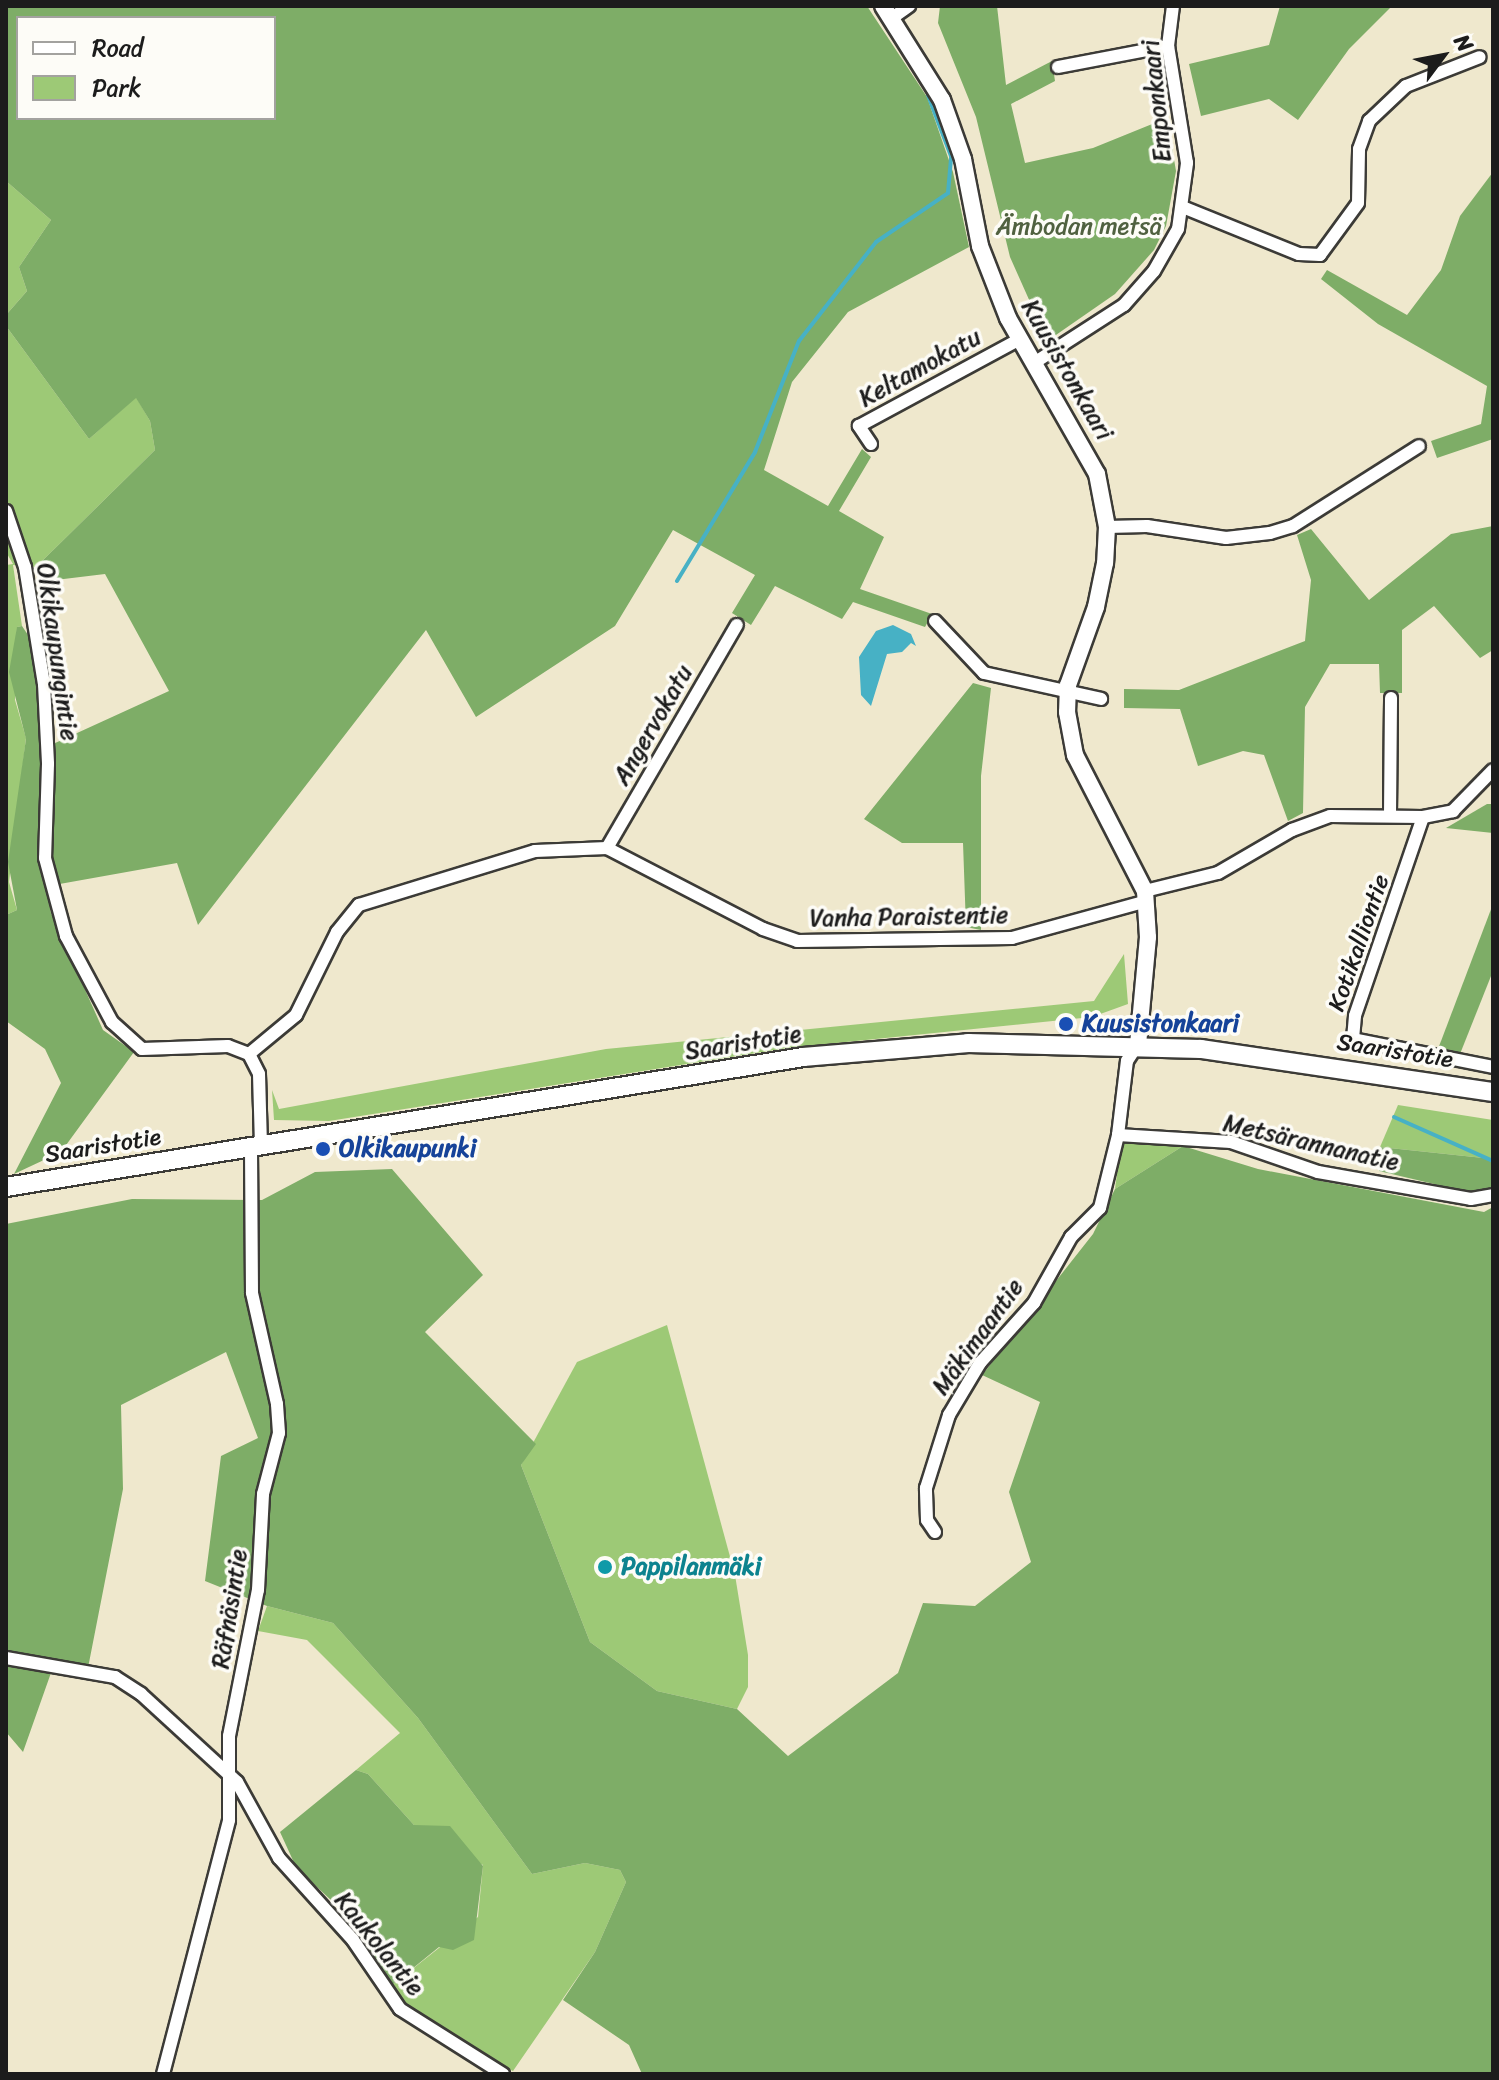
<!DOCTYPE html>
<meta charset="utf-8">
<style>
body{margin:0}
#map{position:relative;width:1499px;height:2080px;overflow:hidden;background:#efe8cd;font-family:Sriracha,sans-serif}
div>[style]{position:absolute}
[style*='--x']{left:calc(var(--x)*1px);top:calc(var(--y)*1px);width:calc(var(--w)*1px);rotate:calc(var(--a)*1deg)}
.green>*{inset:0;background:#9dc976}
.forest>*{inset:0;background:#7ead67}
.water>*{inset:0;background:#47b1c5}
.stream>*{height:4px;margin:-2px;padding:0 2px;transform-origin:2px;border-radius:2px;background:#47b1c5}
.roads{filter:drop-shadow(2px 0 #3c3b37) drop-shadow(-2px 0 #3c3b37) drop-shadow(0 2px #3c3b37) drop-shadow(0 -2px #3c3b37)}
.minor>*{height:12px;margin:-6px;padding:0 6px;transform-origin:6px;border-radius:6px;background:#fff}
.tertiary>*{height:16px;margin:-8px;padding:0 8px;transform-origin:8px;border-radius:8px;background:#fff}
.secondary>*{height:18px;margin:-9px;padding:0 9px;transform-origin:9px;border-radius:9px;background:#fff}
.dots>*{width:22px;height:22px;translate:-50% -50%;box-sizing:border-box;border:4px solid #fdfcf7;border-radius:50%}
span{translate:-50% -50%;white-space:nowrap;text-align:center;line-height:1.15;-webkit-text-stroke:7px #fdfcf7;paint-order:stroke}
.street-label{font-size:24px;color:#1c1c1c}
.park-label{font-size:24px;color:#506140}
.transit-label{font-size:24px;color:#164399;font-weight:700}
.left{translate:0 -50%;text-align:left}
.culture-label{font-size:24px;color:#0d838f;font-weight:700}
.frame{position:absolute;inset:0;border:8px solid #1c1c1c;pointer-events:none}
.legend{position:absolute;left:16px;top:16px;width:260px;height:104px;box-sizing:border-box;background:#fdfcf7;border:2px solid #a3a29f;margin:0;padding:10px 14px;list-style:none;font-size:24px;color:#1c1c1c}
.legend li{display:flex;align-items:center;gap:16px;height:40px}
.legend b{width:40px;border:2px solid #a3a29f}
.north{position:absolute;left:1403px;top:16px;width:80px;height:80px;-webkit-text-stroke:6px #fdfcf7;paint-order:stroke;rotate:58deg;font-size:22px;font-weight:700;line-height:32px;text-align:center;color:#1c1c1c}
.north::after{content:'';display:block;margin:auto;width:28px;height:36px;background:#1c1c1c;clip-path:polygon(50% 0,100% 100%,50% 72%,0 100%)}
</style>
<div id="map">
<div class="green">
<i style="clip-path:polygon(6px 181px,51px 220px,19px 267px,27px 291px,6px 315px)"></i>
<i style="clip-path:polygon(6px 326px,89px 439px,136px 397px,150px 421px,155px 450px,36px 567px,13px 565px,22px 626px,17px 627px,15px 700px,26px 738px,9px 882px,17px 910px,6px 915px,6px 565px,13px 564px,6px 552px)"></i>
<i style="clip-path:polygon(1124px 954px,1128px 1004px,1092px 1017px,787px 1048px,329px 1121px,274px 1120px,272px 1090px,279px 1109px,606px 1049px,1094px 1001px)"></i>
<i style="clip-path:polygon(1398px 1105px,1493px 1120px,1493px 1159px,1380px 1147px)"></i>
<i style="clip-path:polygon(1121px 1143px,1183px 1146px,1115px 1189px)"></i>
<i style="clip-path:polygon(667px 1325px,735px 1575px,748px 1655px,748px 1687px,737px 1709px,657px 1691px,590px 1642px,521px 1465px,577px 1362px)"></i>
<i style="clip-path:polygon(267px 1606px,333px 1623px,418px 1718px,532px 1874px,585px 1863px,620px 1870px,626px 1882px,595px 1952px,513px 2071px,446px 2036px,414px 2012px,391px 1986px,478px 1917px,483px 1865px,414px 1825px,368px 1774px,356px 1770px,400px 1733px,307px 1640px,258px 1631px)"></i>
</div>
<div class="forest">
<i style="clip-path:polygon(evenodd,6px 6px,867px 6px,927px 97px,953px 172px,969px 247px,848px 312px,792px 382px,764px 470px,828px 506px,862px 449px,871px 457px,839px 511px,884px 537px,860px 589px,932px 614px,925px 627px,853px 602px,842px 619px,775px 586px,751px 625px,732px 613px,755px 575px,673px 530px,615px 626px,476px 717px,426px 630px,198px 925px,177px 863px,54px 885px,49px 836px,53px 744px,169px 691px,105px 574px,39px 582px,36px 567px,155px 450px,150px 421px,136px 398px,89px 439px,6px 326px,6px 315px,27px 291px,19px 267px,51px 220px,6px 181px,6px 6px,18px 18px,274px 18px,274px 118px,18px 118px,18px 18px)"></i>
<i style="clip-path:polygon(940px 6px,997px 6px,1006px 85px,1052px 61px,1055px 81px,1011px 104px,1025px 163px,1093px 148px,1167px 118px,1176px 171px,1166px 226px,1154px 250px,1115px 294px,1053px 337px,1043px 331px,1010px 257px,976px 117px,938px 23px)"></i>
<i style="clip-path:polygon(1280px 6px,1392px 6px,1349px 49px,1298px 120px,1269px 99px,1201px 116px,1189px 64px,1269px 45px)"></i>
<i style="clip-path:polygon(1493px 172px,1493px 439px,1437px 458px,1431px 441px,1481px 424px,1487px 386px,1378px 324px,1321px 279px,1327px 270px,1407px 315px,1441px 270px,1460px 216px)"></i>
<i style="clip-path:polygon(1493px 526px,1493px 650px,1480px 658px,1434px 606px,1402px 630px,1402px 693px,1380px 693px,1379px 664px,1330px 664px,1305px 707px,1303px 813px,1288px 821px,1264px 755px,1243px 751px,1198px 766px,1180px 709px,1124px 708px,1124px 689px,1179px 690px,1305px 641px,1311px 580px,1297px 535px,1311px 529px,1369px 600px,1451px 534px)"></i>
<i style="clip-path:polygon(22px 626px,30px 638px,39px 685px,43px 755px,38px 837px,51px 913px,103px 1030px,134px 1052px,61px 1152px,14px 1174px,61px 1083px,45px 1049px,6px 1021px,6px 915px,17px 910px,8px 862px,26px 739px,9px 672px,17px 627px)"></i>
<i style="clip-path:polygon(973px 683px,991px 688px,981px 776px,981px 930px,966px 927px,963px 843px,902px 843px,864px 819px)"></i>
<i style="clip-path:polygon(1487px 804px,1493px 804px,1493px 833px,1446px 828px)"></i>
<i style="clip-path:polygon(1493px 904px,1493px 971px,1460px 1054px,1438px 1049px)"></i>
<i style="clip-path:polygon(1183px 1146px,1258px 1169px,1484px 1212px,1493px 1207px,1493px 2074px,642px 2074px,629px 2045px,563px 2000px,595px 1952px,626px 1882px,620px 1870px,585px 1863px,532px 1874px,418px 1718px,333px 1623px,267px 1606px,205px 1581px,221px 1456px,258px 1438px,226px 1352px,121px 1405px,123px 1489px,87px 1673px,52px 1670px,23px 1752px,6px 1732px,6px 1224px,132px 1199px,262px 1200px,315px 1172px,392px 1169px,483px 1275px,425px 1332px,536px 1444px,521px 1465px,590px 1642px,657px 1691px,737px 1709px,788px 1756px,898px 1673px,923px 1603px,975px 1606px,1031px 1562px,1009px 1492px,1040px 1402px,982px 1375px,1093px 1234px,1115px 1189px)"></i>
<i style="clip-path:polygon(1380px 1147px,1493px 1159px,1493px 1187px,1472px 1193px,1379px 1171px)"></i>
<i style="clip-path:polygon(356px 1770px,368px 1774px,414px 1825px,450px 1826px,483px 1866px,474px 1940px,453px 1950px,439px 1947px,391px 1986px,353px 1921px,296px 1867px,280px 1832px)"></i>
</div>
<div class="water">
<i style="clip-path:polygon(893px 625px,911px 634px,916px 646px,911px 643px,902px 652px,887px 654px,871px 706px,861px 695px,859px 657px,876px 631px)"></i>
</div>
<div class="stream">
<i style="--x:677;--y:581;--w:151;--a:-58.8"></i>
<i style="--x:755;--y:452;--w:119;--a:-68.4"></i>
<i style="--x:799;--y:341;--w:125;--a:-52.1"></i>
<i style="--x:876;--y:242;--w:87;--a:-34.2"></i>
<i style="--x:948;--y:193;--w:37;--a:-85"></i>
<i style="--x:951;--y:156;--w:65;--a:-110.7"></i>
<i style="--x:1394;--y:1117;--w:108;--a:24"></i>
</div>
<div class="roads">
<div class="minor">
<i style="--x:892;--y:18;--w:21;--a:-35"></i>
<i style="--x:1058;--y:67;--w:112;--a:-10.8"></i>
<i style="--x:1185;--y:208;--w:123;--a:22"></i>
<i style="--x:1299;--y:254;--w:21;--a:3"></i>
<i style="--x:1320;--y:255;--w:64;--a:-53.8"></i>
<i style="--x:1358;--y:203;--w:54;--a:-88.9"></i>
<i style="--x:1359;--y:149;--w:30;--a:-70"></i>
<i style="--x:1369;--y:121;--w:51;--a:-43.4"></i>
<i style="--x:1406;--y:86;--w:79;--a:-21.4"></i>
<i style="--x:1034;--y:363;--w:107;--a:-32.8"></i>
<i style="--x:1124;--y:305;--w:45;--a:-48.6"></i>
<i style="--x:1154;--y:271;--w:48;--a:-60.3"></i>
<i style="--x:1178;--y:229;--w:67;--a:-82.2"></i>
<i style="--x:1187;--y:163;--w:119;--a:-99.2"></i>
<i style="--x:1168;--y:46;--w:40;--a:-82.9"></i>
<i style="--x:871;--y:444;--w:22;--a:-124"></i>
<i style="--x:859;--y:426;--w:183;--a:-28.4"></i>
<i style="--x:6;--y:511;--w:59;--a:71.3"></i>
<i style="--x:25;--y:567;--w:119;--a:80.8"></i>
<i style="--x:44;--y:684;--w:80;--a:87.1"></i>
<i style="--x:48;--y:764;--w:94;--a:91.8"></i>
<i style="--x:45;--y:858;--w:81;--a:74.9"></i>
<i style="--x:66;--y:936;--w:98;--a:61.9"></i>
<i style="--x:112;--y:1022;--w:40;--a:42"></i>
<i style="--x:142;--y:1049;--w:86;--a:-2"></i>
<i style="--x:228;--y:1046;--w:22;--a:21"></i>
<i style="--x:249;--y:1054;--w:22;--a:63"></i>
<i style="--x:259;--y:1074;--w:71;--a:88.4"></i>
<i style="--x:1107;--y:527;--w:40;--a:-1.4"></i>
<i style="--x:1147;--y:526;--w:80;--a:8.6"></i>
<i style="--x:1226;--y:538;--w:44;--a:-6.5"></i>
<i style="--x:1270;--y:533;--w:24;--a:-17"></i>
<i style="--x:1293;--y:526;--w:149;--a:-32.4"></i>
<i style="--x:935;--y:621;--w:71;--a:46.7"></i>
<i style="--x:984;--y:673;--w:120;--a:12.5"></i>
<i style="--x:1390;--y:815;--w:117;--a:-89.5"></i>
<i style="--x:1423;--y:817;--w:210;--a:108.9"></i>
<i style="--x:1355;--y:1016;--w:23;--a:95"></i>
<i style="--x:1353;--y:1039;--w:143;--a:11.3"></i>
<i style="--x:607;--y:848;--w:258;--a:-59.8"></i>
<i style="--x:1145;--y:891;--w:75;--a:-13.9"></i>
<i style="--x:1218;--y:873;--w:86;--a:-30.2"></i>
<i style="--x:1292;--y:830;--w:40;--a:-20.2"></i>
<i style="--x:1330;--y:816;--w:93;--a:0.6"></i>
<i style="--x:1423;--y:817;--w:31;--a:-11"></i>
<i style="--x:1453;--y:811;--w:57;--a:-45.7"></i>
<i style="--x:249;--y:1054;--w:61;--a:-39.7"></i>
<i style="--x:296;--y:1015;--w:93;--a:-63.7"></i>
<i style="--x:337;--y:932;--w:35;--a:-51"></i>
<i style="--x:359;--y:905;--w:184;--a:-17.1"></i>
<i style="--x:535;--y:851;--w:72;--a:-2.4"></i>
<i style="--x:607;--y:848;--w:176;--a:27.4"></i>
<i style="--x:763;--y:929;--w:36;--a:19"></i>
<i style="--x:797;--y:941;--w:215;--a:-0.8"></i>
<i style="--x:1012;--y:938;--w:140;--a:-15.3"></i>
<i style="--x:1118;--y:1135;--w:113;--a:3.5"></i>
<i style="--x:1231;--y:1142;--w:92;--a:19"></i>
<i style="--x:1318;--y:1172;--w:155;--a:10"></i>
<i style="--x:1471;--y:1199;--w:22;--a:-10"></i>
<i style="--x:935;--y:1532;--w:14;--a:-124"></i>
<i style="--x:927;--y:1520;--w:32;--a:-92"></i>
<i style="--x:926;--y:1488;--w:77;--a:-72.5"></i>
<i style="--x:949;--y:1415;--w:61;--a:-59.2"></i>
<i style="--x:980;--y:1363;--w:81;--a:-48"></i>
<i style="--x:1034;--y:1303;--w:76;--a:-60.7"></i>
<i style="--x:1071;--y:1237;--w:41;--a:-45"></i>
<i style="--x:1100;--y:1208;--w:75;--a:-76.1"></i>
<i style="--x:1118;--y:1135;--w:75;--a:-83.1"></i>
<i style="--x:1127;--y:1061;--w:20;--a:-57"></i>
<i style="--x:6;--y:1658;--w:111;--a:9.9"></i>
<i style="--x:115;--y:1677;--w:31;--a:33"></i>
<i style="--x:141;--y:1694;--w:130;--a:42.5"></i>
<i style="--x:237;--y:1782;--w:87;--a:61.1"></i>
<i style="--x:279;--y:1858;--w:110;--a:47.9"></i>
<i style="--x:353;--y:1940;--w:83;--a:55.7"></i>
<i style="--x:400;--y:2009;--w:122;--a:32.3"></i>
<i style="--x:163;--y:2074;--w:262;--a:-75.4"></i>
<i style="--x:229;--y:1820;--w:84;--a:-90"></i>
<i style="--x:229;--y:1736;--w:149;--a:-78.8"></i>
<i style="--x:258;--y:1590;--w:96;--a:-87"></i>
<i style="--x:263;--y:1494;--w:63;--a:-75.3"></i>
<i style="--x:279;--y:1433;--w:29;--a:-94"></i>
<i style="--x:277;--y:1404;--w:114;--a:-102.7"></i>
<i style="--x:252;--y:1293;--w:147;--a:-90.4"></i>
</div>
<div class="tertiary">
<i style="--x:883;--y:6;--w:111;--a:57.9"></i>
<i style="--x:942;--y:100;--w:63;--a:70.4"></i>
<i style="--x:963;--y:159;--w:89;--a:78.9"></i>
<i style="--x:980;--y:246;--w:77;--a:68.7"></i>
<i style="--x:1008;--y:318;--w:180;--a:60.3"></i>
<i style="--x:1097;--y:474;--w:54;--a:79.3"></i>
<i style="--x:1107;--y:527;--w:36;--a:93"></i>
<i style="--x:1105;--y:563;--w:45;--a:101.6"></i>
<i style="--x:1096;--y:607;--w:83;--a:109.7"></i>
<i style="--x:1068;--y:685;--w:27;--a:92"></i>
<i style="--x:1067;--y:712;--w:44;--a:79.5"></i>
<i style="--x:1075;--y:755;--w:153;--a:62.8"></i>
<i style="--x:1145;--y:891;--w:46;--a:86.3"></i>
<i style="--x:1148;--y:937;--w:107;--a:95.3"></i>
</div>
<div class="secondary">
<i style="--x:6;--y:1187;--w:808;--a:-9.26"></i>
<i style="--x:803;--y:1057;--w:166;--a:-4.8"></i>
<i style="--x:968;--y:1043;--w:233;--a:1.5"></i>
<i style="--x:1201;--y:1049;--w:295;--a:8.4"></i>
</div>
</div>
<div class="dots">
<i style="left:1066px;top:1024px;background:#1a4fb4"></i>
<i style="left:323px;top:1149px;background:#1a4fb4"></i>
<i style="left:605px;top:1567px;background:#0f9aa8"></i>
</div>
<div class="street-label">
<span style="left:1157px;top:101px;rotate:-96deg">Emponkaari</span>
<span style="left:920px;top:368px;rotate:-29deg">Keltamokatu</span>
<span style="left:1067px;top:370px;rotate:60deg">Kuusistonkaari</span>
<span style="left:57px;top:652px;rotate:82deg">Olkikaupungintie</span>
<span style="left:653px;top:725px;rotate:-60deg">Angervokatu</span>
<span style="left:909px;top:917px;rotate:-1deg">Vanha Paraistentie</span>
<span style="left:1359px;top:943px;rotate:-71deg">Kotikalliontie</span>
<span style="left:743px;top:1043px;rotate:-9deg">Saaristotie</span>
<span style="left:1395px;top:1051px;rotate:9deg">Saaristotie</span>
<span style="left:1311px;top:1143px;rotate:13deg">Metsärannanatie</span>
<span style="left:103px;top:1146px;rotate:-9deg">Saaristotie</span>
<span style="left:978px;top:1337px;rotate:-54deg">Mäkimaantie</span>
<span style="left:230px;top:1609px;rotate:-81deg">Räfnäsintie</span>
<span style="left:379px;top:1944px;rotate:51deg">Kaukolantie</span>
</div>
<div class="park-label">
<span style="left:1079px;top:227px">Ämbodan metsä</span>
</div>
<div class="transit-label">
<span class="left" style="left:1082px;top:1024px">Kuusistonkaari</span>
<span class="left" style="left:339px;top:1149px">Olkikaupunki</span>
</div>
<div class="culture-label">
<span class="left" style="left:621px;top:1567px">Pappilanmäki</span>
</div>
<div class="frame"></div>
<ul class="legend">
<li><b style="height:10px;background:#fff"></b>Road</li>
<li><b style="height:22px;background:#9dc976"></b>Park</li>
</ul>
<div class="north">N</div>
</div>
